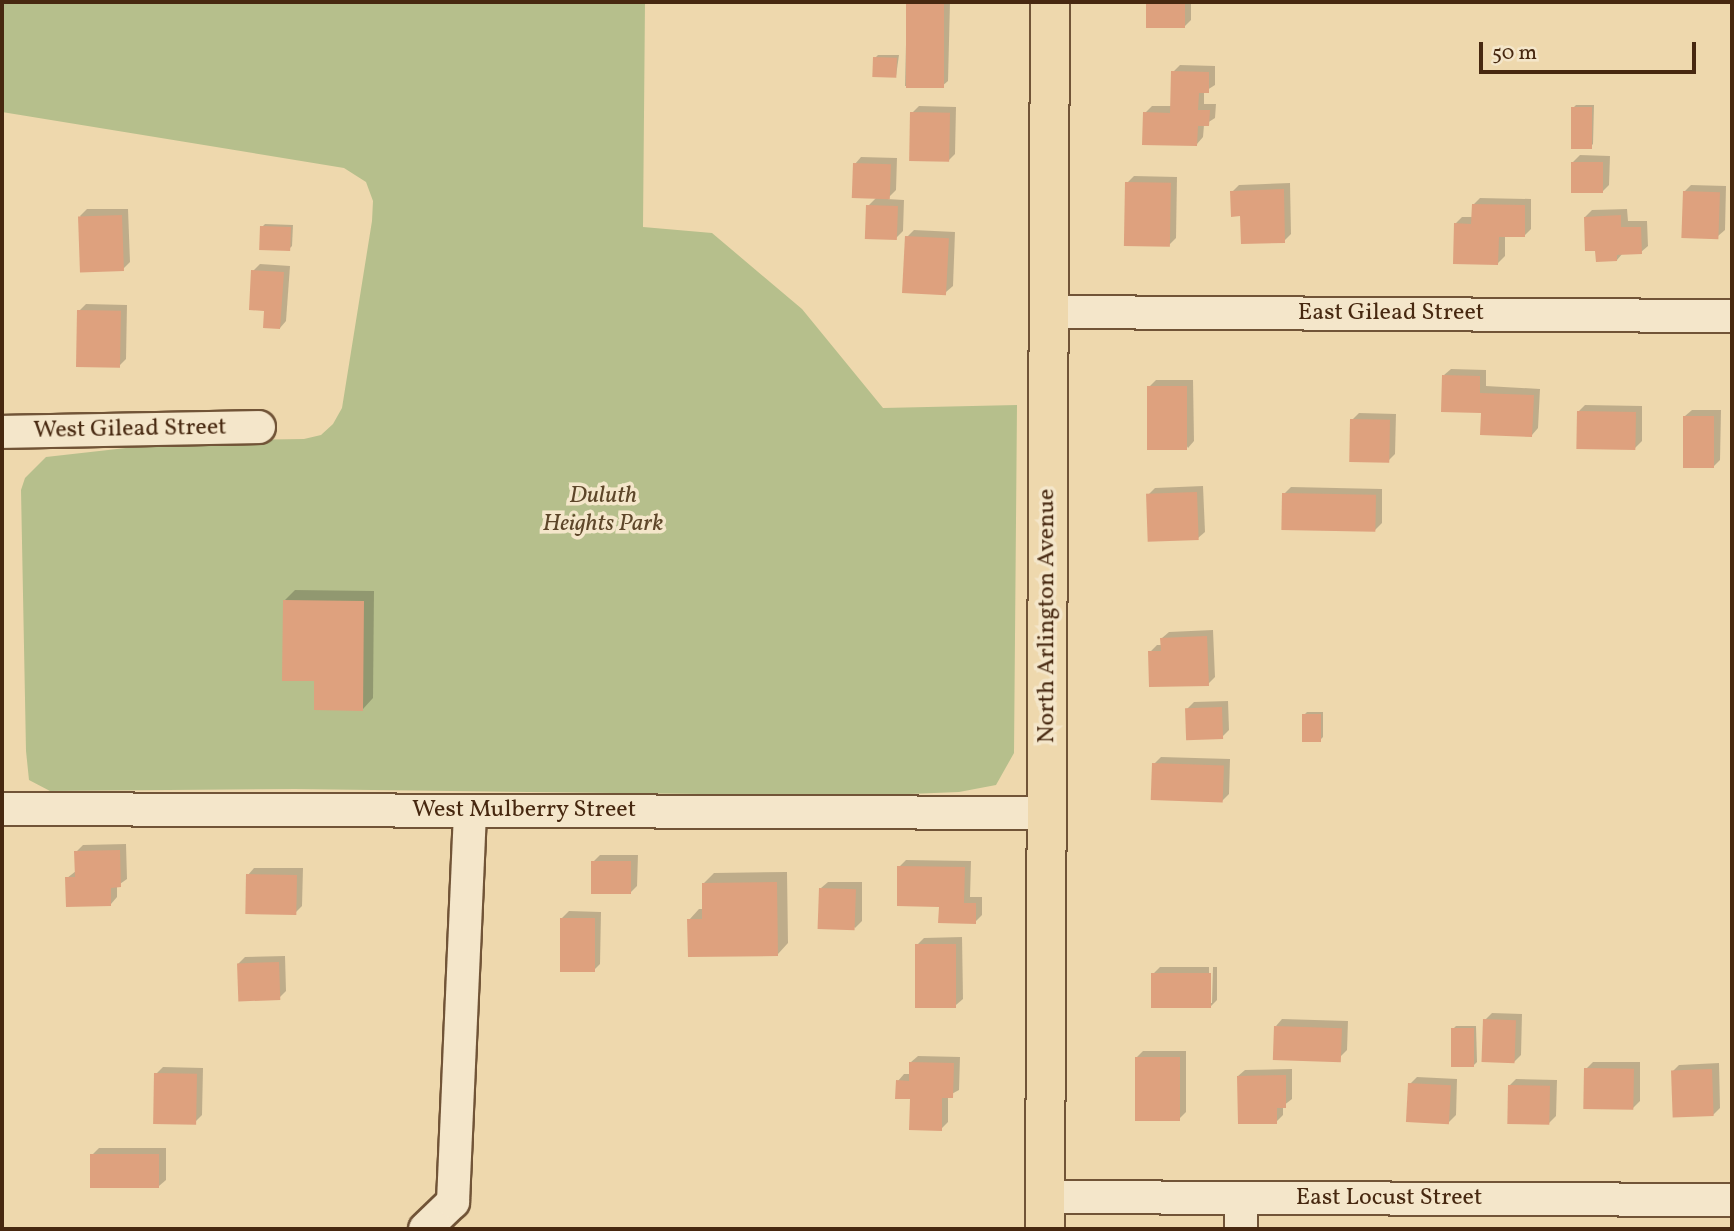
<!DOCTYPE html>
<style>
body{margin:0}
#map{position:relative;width:1734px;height:1231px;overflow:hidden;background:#eed8ad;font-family:Vollkorn,serif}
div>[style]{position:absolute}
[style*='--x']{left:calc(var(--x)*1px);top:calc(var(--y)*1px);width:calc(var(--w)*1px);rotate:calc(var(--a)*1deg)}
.green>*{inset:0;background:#b6bf8c}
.shadow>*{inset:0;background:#0003}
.building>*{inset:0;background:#dea17e;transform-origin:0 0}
.roads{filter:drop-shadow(2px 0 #715437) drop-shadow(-2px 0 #715437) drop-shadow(0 2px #715437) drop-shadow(0 -2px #715437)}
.minor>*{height:32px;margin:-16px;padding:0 16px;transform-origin:16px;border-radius:16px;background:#f4e6ca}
.major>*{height:38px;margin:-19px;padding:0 19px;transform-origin:19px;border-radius:19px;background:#eed8ad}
span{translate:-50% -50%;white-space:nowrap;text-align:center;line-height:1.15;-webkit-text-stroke:7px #f4e6ca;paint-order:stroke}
.street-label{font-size:24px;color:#472810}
.park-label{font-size:24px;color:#5d4629;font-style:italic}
.frame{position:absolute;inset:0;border:4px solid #472810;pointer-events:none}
.scale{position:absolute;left:1479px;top:42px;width:217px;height:32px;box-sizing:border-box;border:4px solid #472810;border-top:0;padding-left:9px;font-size:21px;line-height:24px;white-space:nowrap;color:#472810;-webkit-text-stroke:5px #f4e6ca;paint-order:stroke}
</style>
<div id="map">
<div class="green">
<i style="clip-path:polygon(2px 2px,645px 2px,643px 227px,712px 233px,802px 309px,883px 408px,1017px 405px,1014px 753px,996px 785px,959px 792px,860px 796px,295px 789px,50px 791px,29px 780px,26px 751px,21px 490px,25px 478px,46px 457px,188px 441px,304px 439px,321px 435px,333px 424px,342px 408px,372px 221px,373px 201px,366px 182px,344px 168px,2px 112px)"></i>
</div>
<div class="shadow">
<i style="clip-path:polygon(907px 2px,950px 2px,948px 81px,941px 87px,905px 86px)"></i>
<i style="clip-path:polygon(1148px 2px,1191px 2px,1191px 20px,1184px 27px,1148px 26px)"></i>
<i style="clip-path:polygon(878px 55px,899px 55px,896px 76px,875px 58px)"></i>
<i style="clip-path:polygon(1180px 65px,1215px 66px,1215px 85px,1204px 92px,1204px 104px,1216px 104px,1215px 118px,1204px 125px,1203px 137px,1197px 144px,1145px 113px,1152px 106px,1172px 106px,1173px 72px)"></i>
<i style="clip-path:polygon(1576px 105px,1594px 105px,1593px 144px,1590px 147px,1573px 108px)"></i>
<i style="clip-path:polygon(919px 106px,956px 107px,955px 154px,948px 161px,912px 113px)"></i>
<i style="clip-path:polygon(1580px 155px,1610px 156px,1609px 185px,1602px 192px,1573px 162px)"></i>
<i style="clip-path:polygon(861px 157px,897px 158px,896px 190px,887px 199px,904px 200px,903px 231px,896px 238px,868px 206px,877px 197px,855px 164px)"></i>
<i style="clip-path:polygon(1134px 176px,1177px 177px,1176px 238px,1169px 245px,1127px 183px)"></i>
<i style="clip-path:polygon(1290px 183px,1291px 234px,1284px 241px,1242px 214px,1232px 192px,1239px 185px)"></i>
<i style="clip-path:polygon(1691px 185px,1726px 186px,1725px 230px,1718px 236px,1684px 192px)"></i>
<i style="clip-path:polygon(1480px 198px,1531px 199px,1531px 229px,1524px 236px,1505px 236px,1505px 256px,1498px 263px,1455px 224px,1462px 217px,1473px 217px,1473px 205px)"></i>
<i style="clip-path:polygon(87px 209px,128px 209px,130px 262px,123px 269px,80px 216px)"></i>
<i style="clip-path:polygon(1627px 209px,1628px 221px,1647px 221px,1648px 246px,1641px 252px,1623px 253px,1617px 260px,1597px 249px,1585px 217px,1592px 210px)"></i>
<i style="clip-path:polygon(265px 224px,293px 225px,292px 246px,289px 249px,262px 227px)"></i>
<i style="clip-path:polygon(914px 230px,955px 232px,953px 286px,946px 292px,907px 237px)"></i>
<i style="clip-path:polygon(260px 264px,290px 266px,286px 321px,280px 328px,266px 309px,253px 271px)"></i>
<i style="clip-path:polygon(86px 304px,127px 305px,126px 359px,119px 366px,79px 311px)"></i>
<i style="clip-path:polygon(1451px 369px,1486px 370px,1486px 386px,1540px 389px,1538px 428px,1532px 435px,1482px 412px,1444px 375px)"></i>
<i style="clip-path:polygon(1156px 380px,1193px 380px,1194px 441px,1188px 448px,1149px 387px)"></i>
<i style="clip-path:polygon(1585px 405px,1642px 406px,1642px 441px,1635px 448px,1578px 412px)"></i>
<i style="clip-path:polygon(1692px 410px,1721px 410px,1720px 460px,1713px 467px,1685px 416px)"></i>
<i style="clip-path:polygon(1359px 413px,1396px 414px,1395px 454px,1388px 461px,1352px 420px)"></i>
<i style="clip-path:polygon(1203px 486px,1205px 532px,1198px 538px,1148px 495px,1155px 488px)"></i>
<i style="clip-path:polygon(1291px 487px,1382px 489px,1382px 523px,1375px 530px,1284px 494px)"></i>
<i style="clip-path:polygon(295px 590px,374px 591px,373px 698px,363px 709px,316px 679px,284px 601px)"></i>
<i style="clip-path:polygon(1213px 630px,1215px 677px,1208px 684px,1150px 652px,1157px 645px,1162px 645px,1162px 638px,1169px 632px)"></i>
<i style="clip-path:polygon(1228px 701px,1229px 730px,1222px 737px,1187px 709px,1194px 702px)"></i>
<i style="clip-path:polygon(1307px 712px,1323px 712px,1323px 737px,1320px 740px,1304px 715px)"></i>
<i style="clip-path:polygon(1161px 757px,1230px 759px,1229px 794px,1222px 801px,1154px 764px)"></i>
<i style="clip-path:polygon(126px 844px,127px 879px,117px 886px,117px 897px,111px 904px,67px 878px,76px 871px,76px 852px,83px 845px)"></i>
<i style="clip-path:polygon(600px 855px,638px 855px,637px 886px,630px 893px,593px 862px)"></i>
<i style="clip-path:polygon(906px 860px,971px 861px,970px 897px,982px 897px,982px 915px,975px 922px,940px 905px,899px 867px)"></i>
<i style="clip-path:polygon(254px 868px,303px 868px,302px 906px,295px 913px,248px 875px)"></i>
<i style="clip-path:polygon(787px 872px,788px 943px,778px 954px,689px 920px,699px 909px,704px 909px,703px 884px,714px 873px)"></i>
<i style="clip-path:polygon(828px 882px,862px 882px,862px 921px,855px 928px,821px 888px)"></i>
<i style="clip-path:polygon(569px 911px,601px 912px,600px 964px,593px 971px,562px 918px)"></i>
<i style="clip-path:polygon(962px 937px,963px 999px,956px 1005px,917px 945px,924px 938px)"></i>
<i style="clip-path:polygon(285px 956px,286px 991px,279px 998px,238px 964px,245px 957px)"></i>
<i style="clip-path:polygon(1160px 967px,1209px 967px,1209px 1003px,1212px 1003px,1213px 967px,1217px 967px,1217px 1000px,1210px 1007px,1153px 974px)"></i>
<i style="clip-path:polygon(1492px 1013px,1522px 1014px,1521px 1055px,1514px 1062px,1485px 1020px)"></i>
<i style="clip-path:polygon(1282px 1019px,1348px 1021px,1347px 1050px,1340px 1057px,1276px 1026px)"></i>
<i style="clip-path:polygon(1456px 1026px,1476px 1026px,1477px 1062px,1474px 1065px,1453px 1029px)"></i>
<i style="clip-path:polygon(1143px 1051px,1186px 1051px,1186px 1112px,1180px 1118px,1136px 1058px)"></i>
<i style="clip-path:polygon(918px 1056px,960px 1057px,959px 1090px,948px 1096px,948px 1122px,941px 1129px,898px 1081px,904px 1074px,911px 1074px,911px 1062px)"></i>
<i style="clip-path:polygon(1593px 1062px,1640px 1062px,1640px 1101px,1633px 1108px,1586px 1069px)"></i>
<i style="clip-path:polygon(1719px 1063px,1720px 1108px,1713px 1115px,1672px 1072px,1679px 1065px)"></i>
<i style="clip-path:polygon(163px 1067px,203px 1068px,202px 1115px,195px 1122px,156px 1074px)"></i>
<i style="clip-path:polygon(1292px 1069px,1292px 1099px,1283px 1106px,1283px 1115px,1276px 1122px,1238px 1076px,1245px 1070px)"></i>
<i style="clip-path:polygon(1417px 1077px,1457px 1079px,1456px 1115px,1449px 1122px,1410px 1084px)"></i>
<i style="clip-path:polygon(1516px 1079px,1557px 1080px,1556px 1116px,1549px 1123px,1509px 1086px)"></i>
<i style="clip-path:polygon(99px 1148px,166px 1148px,166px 1180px,159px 1186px,92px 1155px)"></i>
</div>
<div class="building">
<i style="left:906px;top:2px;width:38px;height:86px"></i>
<i style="left:1146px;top:2px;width:39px;height:26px"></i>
<i style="left:873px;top:57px;width:24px;height:20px;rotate:2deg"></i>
<i style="clip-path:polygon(1171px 71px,1209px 72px,1209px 93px,1199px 93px,1198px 110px,1210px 110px,1209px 126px,1198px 126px,1197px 146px,1142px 145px,1143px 112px,1170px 113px)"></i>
<i style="left:1571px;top:107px;width:21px;height:42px"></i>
<i style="left:910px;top:112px;width:40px;height:49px;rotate:1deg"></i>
<i style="left:1571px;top:162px;width:32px;height:31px"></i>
<i style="left:853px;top:163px;width:38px;height:35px;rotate:2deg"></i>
<i style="left:1125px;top:182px;width:46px;height:64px;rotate:1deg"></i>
<i style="clip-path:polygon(1284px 189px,1285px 243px,1241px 244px,1240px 216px,1231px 217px,1230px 191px)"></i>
<i style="left:1683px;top:191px;width:37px;height:47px;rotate:2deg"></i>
<i style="clip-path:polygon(1472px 204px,1525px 205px,1525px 237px,1499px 237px,1498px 265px,1453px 264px,1454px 223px,1471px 224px)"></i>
<i style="left:866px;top:205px;width:32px;height:34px;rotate:2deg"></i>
<i style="left:122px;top:215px;width:56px;height:44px;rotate:88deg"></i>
<i style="clip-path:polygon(1621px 215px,1621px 227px,1641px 227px,1642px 254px,1617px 255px,1617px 261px,1596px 262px,1595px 251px,1585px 251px,1584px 217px)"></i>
<i style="left:260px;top:226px;width:31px;height:24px;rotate:2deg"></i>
<i style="left:905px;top:236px;width:44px;height:57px;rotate:3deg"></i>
<i style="clip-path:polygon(251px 270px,284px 272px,280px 329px,263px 328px,264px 311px,249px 310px)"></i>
<i style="left:77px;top:310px;width:44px;height:57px;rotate:1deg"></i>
<i style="clip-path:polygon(1442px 375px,1480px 376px,1480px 393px,1534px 395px,1532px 437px,1480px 435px,1481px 413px,1441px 412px)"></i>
<i style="left:1147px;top:386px;width:40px;height:64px"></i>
<i style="left:1577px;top:411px;width:59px;height:38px;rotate:1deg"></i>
<i style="left:1683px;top:416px;width:31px;height:52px"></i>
<i style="left:1350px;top:419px;width:40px;height:43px;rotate:1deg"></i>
<i style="left:1197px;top:492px;width:48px;height:51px;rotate:88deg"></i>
<i style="left:1282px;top:493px;width:94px;height:37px;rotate:1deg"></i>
<i style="clip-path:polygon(283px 600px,364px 601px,363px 711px,314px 710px,314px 681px,282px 681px)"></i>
<i style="clip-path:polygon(1207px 636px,1209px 686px,1149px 687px,1148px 651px,1161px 651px,1160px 638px)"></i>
<i style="left:1222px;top:707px;width:32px;height:37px;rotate:88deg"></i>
<i style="left:1302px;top:714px;width:19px;height:28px"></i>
<i style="left:1152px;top:763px;width:72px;height:37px;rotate:2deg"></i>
<i style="clip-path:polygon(120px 850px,121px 887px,111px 888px,111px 906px,66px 907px,65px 877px,75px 877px,74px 851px)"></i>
<i style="left:591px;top:861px;width:40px;height:33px"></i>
<i style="clip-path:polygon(897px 866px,965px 867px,964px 903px,976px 903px,976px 924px,938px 923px,939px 907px,897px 906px)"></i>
<i style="left:246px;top:874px;width:51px;height:40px;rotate:1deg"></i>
<i style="clip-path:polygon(777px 882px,778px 956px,688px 957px,687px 919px,702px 919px,702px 883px)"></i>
<i style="left:819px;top:888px;width:37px;height:41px;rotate:2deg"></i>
<i style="left:560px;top:918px;width:35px;height:54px"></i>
<i style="left:915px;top:944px;width:41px;height:64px"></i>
<i style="left:279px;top:962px;width:38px;height:42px;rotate:88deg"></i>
<i style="left:1151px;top:973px;width:60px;height:35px"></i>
<i style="left:1483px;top:1019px;width:33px;height:43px;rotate:2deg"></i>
<i style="left:1274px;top:1026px;width:68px;height:34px;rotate:2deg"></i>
<i style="left:1451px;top:1028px;width:23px;height:39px"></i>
<i style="left:1135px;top:1057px;width:45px;height:64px"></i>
<i style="clip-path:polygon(909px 1062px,954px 1063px,953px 1098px,942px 1098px,942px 1131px,909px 1130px,910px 1099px,895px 1099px,896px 1080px,909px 1081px)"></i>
<i style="left:1584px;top:1068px;width:50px;height:41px;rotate:1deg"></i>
<i style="left:1712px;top:1069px;width:47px;height:41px;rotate:88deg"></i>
<i style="left:154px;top:1073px;width:43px;height:51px;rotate:1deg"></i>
<i style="clip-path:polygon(1286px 1075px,1286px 1108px,1277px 1108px,1277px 1124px,1238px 1124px,1237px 1076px)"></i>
<i style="left:1408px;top:1083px;width:43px;height:39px;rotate:3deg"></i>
<i style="left:1508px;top:1085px;width:42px;height:39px;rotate:1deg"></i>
<i style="left:90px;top:1154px;width:69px;height:34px"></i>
</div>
<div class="roads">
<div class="minor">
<i style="--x:1049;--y:312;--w:683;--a:0.34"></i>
<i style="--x:2;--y:432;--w:257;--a:-1.1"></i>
<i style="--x:2;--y:809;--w:1045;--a:0.22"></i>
<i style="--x:1045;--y:1197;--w:687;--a:0.25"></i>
<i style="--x:1241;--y:1198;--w:31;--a:90"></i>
<i style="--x:425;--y:1229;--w:39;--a:-44"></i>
<i style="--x:453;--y:1202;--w:391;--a:-87.5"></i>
</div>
<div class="major">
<i style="--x:1045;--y:1229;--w:1227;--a:-89.77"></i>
</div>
</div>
<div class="street-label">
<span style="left:1391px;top:314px">East Gilead Street</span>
<span style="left:130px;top:430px;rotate:-1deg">West Gilead Street</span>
<span style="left:1048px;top:616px;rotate:-90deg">North Arlington Avenue</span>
<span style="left:524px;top:811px">West Mulberry Street</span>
<span style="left:1389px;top:1199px">East Locust Street</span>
</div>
<div class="park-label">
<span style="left:603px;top:511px">Duluth<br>Heights Park</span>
</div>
<div class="frame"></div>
<div class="scale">50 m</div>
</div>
